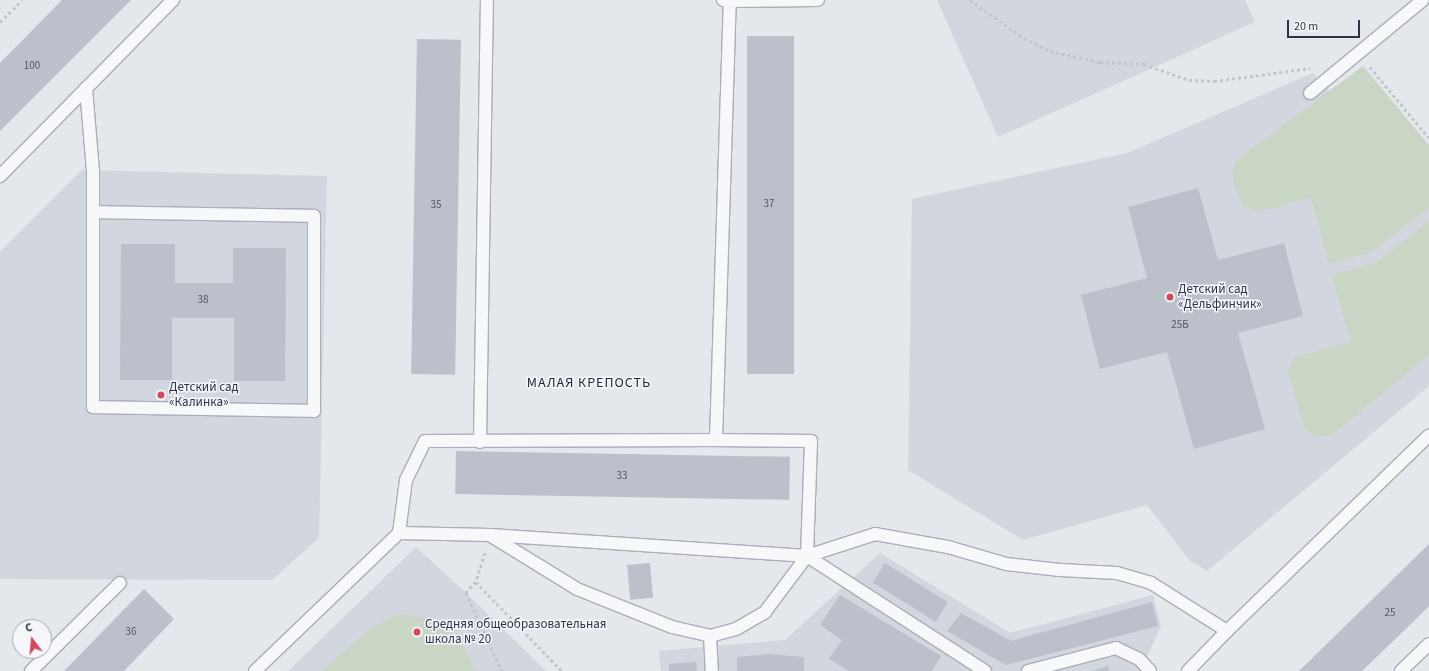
<!DOCTYPE html>
<meta charset="utf-8">
<style>
body{margin:0}
#map{position:relative;width:1429px;height:671px;overflow:hidden;background:#e4e7ec;font-family:"Source Sans 3",sans-serif}
div>[style]{position:absolute}
[style*='--x']{left:calc(var(--x)*1px);top:calc(var(--y)*1px);width:calc(var(--w)*1px);rotate:calc(var(--a)*1deg)}
.built>*{inset:0;background:#d2d6de}
.green>*{inset:0;background:#c9d6c5}
.building>*{inset:0;background:#bbc0ca;transform-origin:0 0}
.path>*{height:2.5px;margin-top:-1.25px;transform-origin:0;background:repeating-linear-gradient(90deg,#c2c5cb 0 3px,transparent 0 6px)}
.roads{filter:drop-shadow(1px 0 #a9aeb7) drop-shadow(-1px 0 #a9aeb7) drop-shadow(0 1px #a9aeb7) drop-shadow(0 -1px #a9aeb7)}
.lane>*{height:12px;margin:-6px;padding:0 6px;transform-origin:6px;border-radius:6px;background:#f7f8fa}
.dots>*{width:11px;height:11px;translate:-50% -50%;box-sizing:border-box;border:2px solid #f4f6f9;border-radius:50%}
span{translate:-50% -50%;white-space:nowrap;text-align:center;line-height:1.15;-webkit-text-stroke:3px #f4f6f9;paint-order:stroke}
.number-label{font-size:11px;color:#4f5766}
.number-label span{-webkit-text-stroke-width:0}
.poi-label{font-size:13px;color:#2b3445}
.left{translate:0 -50%;text-align:left}
.neighbourhood-label{font-size:14px;color:#1d2536;letter-spacing:1px}
.north{position:absolute;left:12px;top:619px;width:40px;height:40px;box-sizing:border-box;background:#f4f6f9;border:1px solid #a4a8b1;border-radius:50%;rotate:344deg;font-size:11px;font-weight:700;line-height:16px;text-align:center;color:#2b3445}
.north::after{content:'';display:block;margin:auto;width:14px;height:18px;background:#d1495b;clip-path:polygon(50% 0,100% 100%,50% 72%,0 100%)}
.scale{position:absolute;left:1287px;top:20px;width:73px;height:18px;box-sizing:border-box;border:2px solid #2b3445;border-top:0;padding-left:5px;font-size:12px;line-height:14px;white-space:nowrap;color:#2b3445;-webkit-text-stroke:3px #f4f6f9;paint-order:stroke}
</style>
<div id="map">
<div class="built">
<i style="clip-path:polygon(937px 0,1245px 0,1255px 22px,998px 137px)"></i>
<i style="clip-path:polygon(1313px 73px,1377px 143px,1429px 208px,1429px 386px,1207px 571px,1190px 561px,1147px 505px,1023px 540px,908px 470px,912px 199px,1127px 153px)"></i>
<i style="clip-path:polygon(82px 170px,327px 176px,319px 538px,272px 580px,0 579px,0 252px)"></i>
<i style="clip-path:polygon(416px 547px,466px 593px,546px 671px,288px 671px)"></i>
<i style="clip-path:polygon(880px 553px,1010px 633px,1153px 595px,1161px 627px,1140px 671px,661px 671px,659px 651px,785px 640px)"></i>
</div>
<div class="green">
<i style="clip-path:polygon(1363px 66px,1429px 145px,1429px 208px,1371px 252px,1329px 264px,1311px 198px,1258px 212px,1248px 209px,1242px 205px,1235px 189px,1232px 172px,1235px 164px,1243px 155px)"></i>
<i style="clip-path:polygon(1429px 221px,1429px 355px,1332px 435px,1316px 437px,1304px 428px,1288px 371px,1294px 358px,1351px 342px,1332px 275px,1376px 263px)"></i>
<i style="clip-path:polygon(398px 614px,434px 619px,461px 641px,476px 671px,321px 671px,370px 629px)"></i>
</div>
<div class="building">
<i style="clip-path:polygon(62px 0,131px 0,0 131px,0 63px)"></i>
<i style="left:747px;top:36px;width:47px;height:338px"></i>
<i style="left:417px;top:39px;width:44px;height:335px;rotate:1deg"></i>
<i style="clip-path:polygon(1198px 188px,1218px 260px,1284px 243px,1303px 316px,1238px 333px,1265px 429px,1194px 449px,1167px 352px,1100px 369px,1081px 295px,1147px 278px,1128px 207px)"></i>
<i style="clip-path:polygon(121px 244px,175px 244px,175px 283px,233px 283px,233px 248px,286px 248px,285px 381px,234px 381px,234px 318px,172px 318px,172px 380px,120px 380px)"></i>
<i style="left:456px;top:451px;width:334px;height:43px;rotate:1deg"></i>
<i style="clip-path:polygon(1429px 544px,1429px 606px,1414px 621px,1362px 671px,1299px 671px)"></i>
<i style="left:650px;top:563px;width:35px;height:23px;rotate:85deg"></i>
<i style="left:885px;top:563px;width:74px;height:23px;rotate:32deg"></i>
<i style="clip-path:polygon(144px 589px,174px 619px,124px 671px,64px 671px)"></i>
<i style="clip-path:polygon(840px 595px,941px 656px,932px 671px,849px 671px,829px 659px,842px 640px,820px 625px)"></i>
<i style="clip-path:polygon(1152px 602px,1158px 626px,1006px 665px,947px 631px,961px 613px,1011px 641px)"></i>
<i style="clip-path:polygon(768px 654px,804px 657px,804px 671px,737px 671px,737px 657px)"></i>
<i style="clip-path:polygon(696px 662px,697px 671px,669px 671px,669px 664px)"></i>
<i style="clip-path:polygon(1108px 666px,1109px 671px,1092px 671px)"></i>
</div>
<div class="path">
<i style="--x:970;--y:0;--w:66;--a:35.1"></i>
<i style="--x:1024;--y:38;--w:29;--a:27"></i>
<i style="--x:1050;--y:51;--w:51;--a:12.4"></i>
<i style="--x:1100;--y:62;--w:44;--a:2.6"></i>
<i style="--x:1144;--y:64;--w:48;--a:19.6"></i>
<i style="--x:1189;--y:80;--w:25;--a:2"></i>
<i style="--x:1214;--y:81;--w:97;--a:-7.7"></i>
<i style="--x:0;--y:22;--w:31;--a:-45"></i>
<i style="--x:1370;--y:67;--w:92;--a:50.3"></i>
<i style="--x:485;--y:553;--w:30;--a:107"></i>
<i style="--x:476;--y:582;--w:15;--a:132"></i>
<i style="--x:466;--y:593;--w:86;--a:65.2"></i>
<i style="--x:476;--y:582;--w:124;--a:46"></i>
</div>
<div class="roads">
<div class="lane">
<i style="--x:723;--y:0;--w:7;--a:8"></i>
<i style="--x:730;--y:1;--w:88;--a:-0.7"></i>
<i style="--x:86;--y:88;--w:83;--a:85.2"></i>
<i style="--x:93;--y:171;--w:236;--a:90"></i>
<i style="--x:93;--y:407;--w:221;--a:1"></i>
<i style="--x:314;--y:411;--w:195;--a:-90"></i>
<i style="--x:314;--y:216;--w:220;--a:-179"></i>
<i style="--x:1310;--y:93;--w:146;--a:-39.5"></i>
<i style="--x:0;--y:176;--w:247;--a:-45.5"></i>
<i style="--x:480;--y:442;--w:442;--a:-89.1"></i>
<i style="--x:399;--y:533;--w:91;--a:1.3"></i>
<i style="--x:490;--y:535;--w:318;--a:3.8"></i>
<i style="--x:807;--y:556;--w:71;--a:-17.9"></i>
<i style="--x:875;--y:534;--w:74;--a:10.1"></i>
<i style="--x:948;--y:547;--w:60;--a:16.3"></i>
<i style="--x:1006;--y:564;--w:54;--a:6.3"></i>
<i style="--x:1060;--y:570;--w:57;--a:3"></i>
<i style="--x:1117;--y:573;--w:35;--a:16"></i>
<i style="--x:1151;--y:583;--w:90;--a:32.3"></i>
<i style="--x:491;--y:536;--w:101;--a:31.6"></i>
<i style="--x:577;--y:589;--w:102;--a:21.8"></i>
<i style="--x:672;--y:627;--w:39;--a:13"></i>
<i style="--x:710;--y:636;--w:27;--a:-15"></i>
<i style="--x:736;--y:629;--w:34;--a:-30"></i>
<i style="--x:765;--y:612;--w:70;--a:-53.1"></i>
<i style="--x:807;--y:556;--w:115;--a:-88"></i>
<i style="--x:811;--y:441;--w:95;--a:-179.4"></i>
<i style="--x:807;--y:556;--w:212;--a:32.9"></i>
<i style="--x:710;--y:636;--w:35;--a:87"></i>
<i style="--x:31;--y:671;--w:125;--a:-44.7"></i>
<i style="--x:255;--y:671;--w:199;--a:-43.8"></i>
<i style="--x:399;--y:533;--w:53;--a:-82.5"></i>
<i style="--x:406;--y:480;--w:43;--a:-64"></i>
<i style="--x:425;--y:441;--w:291;--a:-0.2"></i>
<i style="--x:716;--y:440;--w:439;--a:-88.2"></i>
<i style="--x:1028;--y:671;--w:91;--a:-14.6"></i>
<i style="--x:1116;--y:648;--w:25;--a:26"></i>
<i style="--x:1139;--y:659;--w:16;--a:47"></i>
<i style="--x:1188;--y:671;--w:56;--a:-45.7"></i>
<i style="--x:1227;--y:631;--w:281;--a:-44.1"></i>
<i style="--x:1401;--y:671;--w:39;--a:-44"></i>
</div>
</div>
<div class="dots">
<i style="left:1170px;top:297px;background:#d1495b"></i>
<i style="left:161px;top:395px;background:#d1495b"></i>
<i style="left:417px;top:632px;background:#d1495b"></i>
</div>
<div class="number-label">
<span style="left:32px;top:66px">100</span>
<span style="left:769px;top:204px">37</span>
<span style="left:436px;top:205px">35</span>
<span style="left:203px;top:300px">38</span>
<span style="left:1180px;top:325px">25Б</span>
<span style="left:622px;top:476px">33</span>
<span style="left:1390px;top:613px">25</span>
<span style="left:131px;top:632px">36</span>
</div>
<div class="poi-label">
<span class="left" style="left:1178px;top:297px">Детский сад<br>«Дельфинчик»</span>
<span class="left" style="left:169px;top:395px">Детский сад<br>«Калинка»</span>
<span class="left" style="left:425px;top:632px">Средняя общеобразовательная<br>школа № 20</span>
</div>
<div class="neighbourhood-label">
<span style="left:589px;top:383px">МАЛАЯ КРЕПОСТЬ</span>
</div>
<div class="north">С</div>
<div class="scale">20 m</div>
</div>
